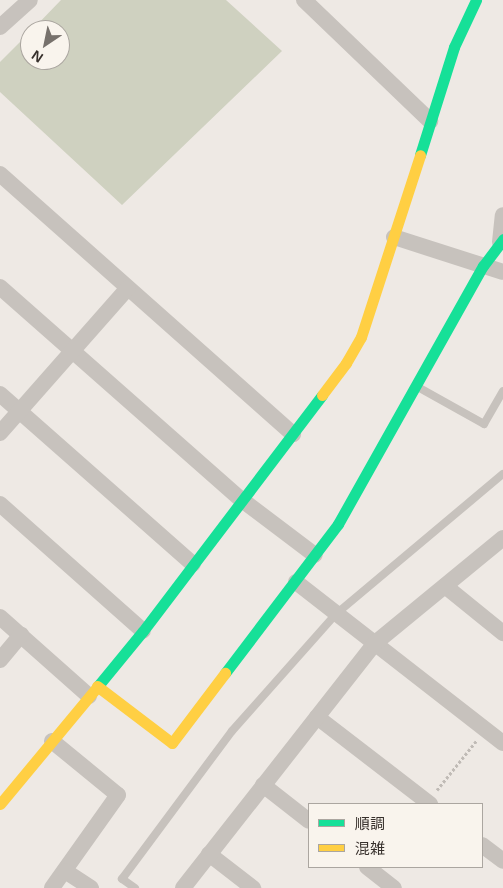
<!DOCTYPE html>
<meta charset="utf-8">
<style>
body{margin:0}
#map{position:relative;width:503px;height:888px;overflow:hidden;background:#eee9e4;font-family:Helvetica,"Noto Sans JP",sans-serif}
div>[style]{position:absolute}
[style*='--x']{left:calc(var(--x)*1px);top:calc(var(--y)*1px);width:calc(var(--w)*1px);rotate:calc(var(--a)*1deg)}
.green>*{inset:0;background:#cfd1c0}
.path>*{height:3px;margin-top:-1.5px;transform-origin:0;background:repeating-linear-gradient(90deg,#c0bbb6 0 2.5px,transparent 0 5px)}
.lane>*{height:8px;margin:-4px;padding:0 4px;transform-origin:4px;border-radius:4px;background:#c7c2bd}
.street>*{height:16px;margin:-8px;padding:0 8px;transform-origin:8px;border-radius:8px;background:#c7c2bd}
.fast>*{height:11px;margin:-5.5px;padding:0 5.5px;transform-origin:5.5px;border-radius:5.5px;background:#16e098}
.slow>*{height:11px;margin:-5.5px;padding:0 5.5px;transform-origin:5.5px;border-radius:5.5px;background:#ffcf43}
span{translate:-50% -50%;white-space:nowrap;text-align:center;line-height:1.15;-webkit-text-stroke:5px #f9f4ed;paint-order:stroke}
.legend{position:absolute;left:308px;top:803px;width:175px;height:65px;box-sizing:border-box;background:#f9f4ed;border:1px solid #aba6a0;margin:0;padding:6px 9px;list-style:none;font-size:15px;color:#37302c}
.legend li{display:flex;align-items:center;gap:10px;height:25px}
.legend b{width:25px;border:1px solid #aba6a0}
.north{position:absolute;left:20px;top:20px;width:50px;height:50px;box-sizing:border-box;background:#f9f4ed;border:1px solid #aba6a0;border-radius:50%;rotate:214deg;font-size:14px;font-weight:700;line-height:20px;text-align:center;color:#37302c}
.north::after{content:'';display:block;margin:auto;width:18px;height:22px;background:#77716c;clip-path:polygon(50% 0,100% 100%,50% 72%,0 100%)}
</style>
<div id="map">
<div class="green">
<i style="clip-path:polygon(61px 0,226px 0,282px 51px,122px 205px,0 92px,0 62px,30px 32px,30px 60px,60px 60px,60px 30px,32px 30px)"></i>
</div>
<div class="path">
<i style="--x:437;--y:790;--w:64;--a:-51.3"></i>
</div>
<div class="lane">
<i style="--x:416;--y:386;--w:78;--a:29.2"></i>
<i style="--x:484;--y:424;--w:38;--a:-60"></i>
<i style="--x:135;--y:888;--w:16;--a:-145"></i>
<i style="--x:122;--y:879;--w:184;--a:-53.4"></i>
<i style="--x:232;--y:731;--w:157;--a:-48.4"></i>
<i style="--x:336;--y:614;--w:218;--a:-40"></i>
</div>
<div class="street">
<i style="--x:304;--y:0;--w:175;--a:43.8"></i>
<i style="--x:0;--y:27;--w:40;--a:-42"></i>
<i style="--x:0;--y:174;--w:392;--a:41.6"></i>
<i style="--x:394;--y:237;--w:114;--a:17.8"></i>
<i style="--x:500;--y:242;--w:27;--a:-84"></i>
<i style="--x:0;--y:287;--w:322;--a:41.4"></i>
<i style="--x:242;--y:500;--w:91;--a:37"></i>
<i style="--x:0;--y:394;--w:257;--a:41.4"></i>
<i style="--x:0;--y:433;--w:193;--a:-48.6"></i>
<i style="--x:0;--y:504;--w:191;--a:41.6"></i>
<i style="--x:296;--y:582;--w:262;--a:37.9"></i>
<i style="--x:445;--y:586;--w:75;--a:39"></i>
<i style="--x:0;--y:617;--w:119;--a:41.6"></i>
<i style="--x:0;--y:660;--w:33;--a:-50"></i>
<i style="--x:317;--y:717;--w:143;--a:37.6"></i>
<i style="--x:52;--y:741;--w:85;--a:39.3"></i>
<i style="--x:118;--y:795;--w:114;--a:125.4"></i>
<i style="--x:263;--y:785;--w:58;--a:38"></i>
<i style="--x:482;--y:845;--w:26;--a:37"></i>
<i style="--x:209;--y:854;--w:56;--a:37.7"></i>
<i style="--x:367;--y:867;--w:34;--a:38"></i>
<i style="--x:65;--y:871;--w:31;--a:33"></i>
<i style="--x:183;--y:888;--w:310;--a:-51.9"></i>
<i style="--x:374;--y:644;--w:167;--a:-39.4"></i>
</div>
<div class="fast">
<i style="--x:420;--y:155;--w:113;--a:-72.5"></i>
<i style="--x:454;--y:47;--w:52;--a:-64.9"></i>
<i style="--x:225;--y:673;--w:187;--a:-52.8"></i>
<i style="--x:338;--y:524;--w:296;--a:-60.7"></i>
<i style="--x:483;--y:266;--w:34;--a:-53"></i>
<i style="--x:97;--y:687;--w:72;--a:-50.6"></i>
<i style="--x:143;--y:631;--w:296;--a:-52.8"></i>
</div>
<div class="slow">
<i style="--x:322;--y:395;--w:40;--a:-53"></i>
<i style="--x:346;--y:363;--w:30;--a:-60"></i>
<i style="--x:361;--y:337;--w:191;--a:-72"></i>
<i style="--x:97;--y:686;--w:94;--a:37.2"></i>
<i style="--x:172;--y:743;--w:88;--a:-52.9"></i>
<i style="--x:0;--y:804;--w:152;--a:-50.3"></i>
</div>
<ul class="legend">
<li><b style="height:6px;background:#16e098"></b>順調</li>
<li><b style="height:6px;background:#ffcf43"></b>混雑</li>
</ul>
<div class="north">N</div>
</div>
